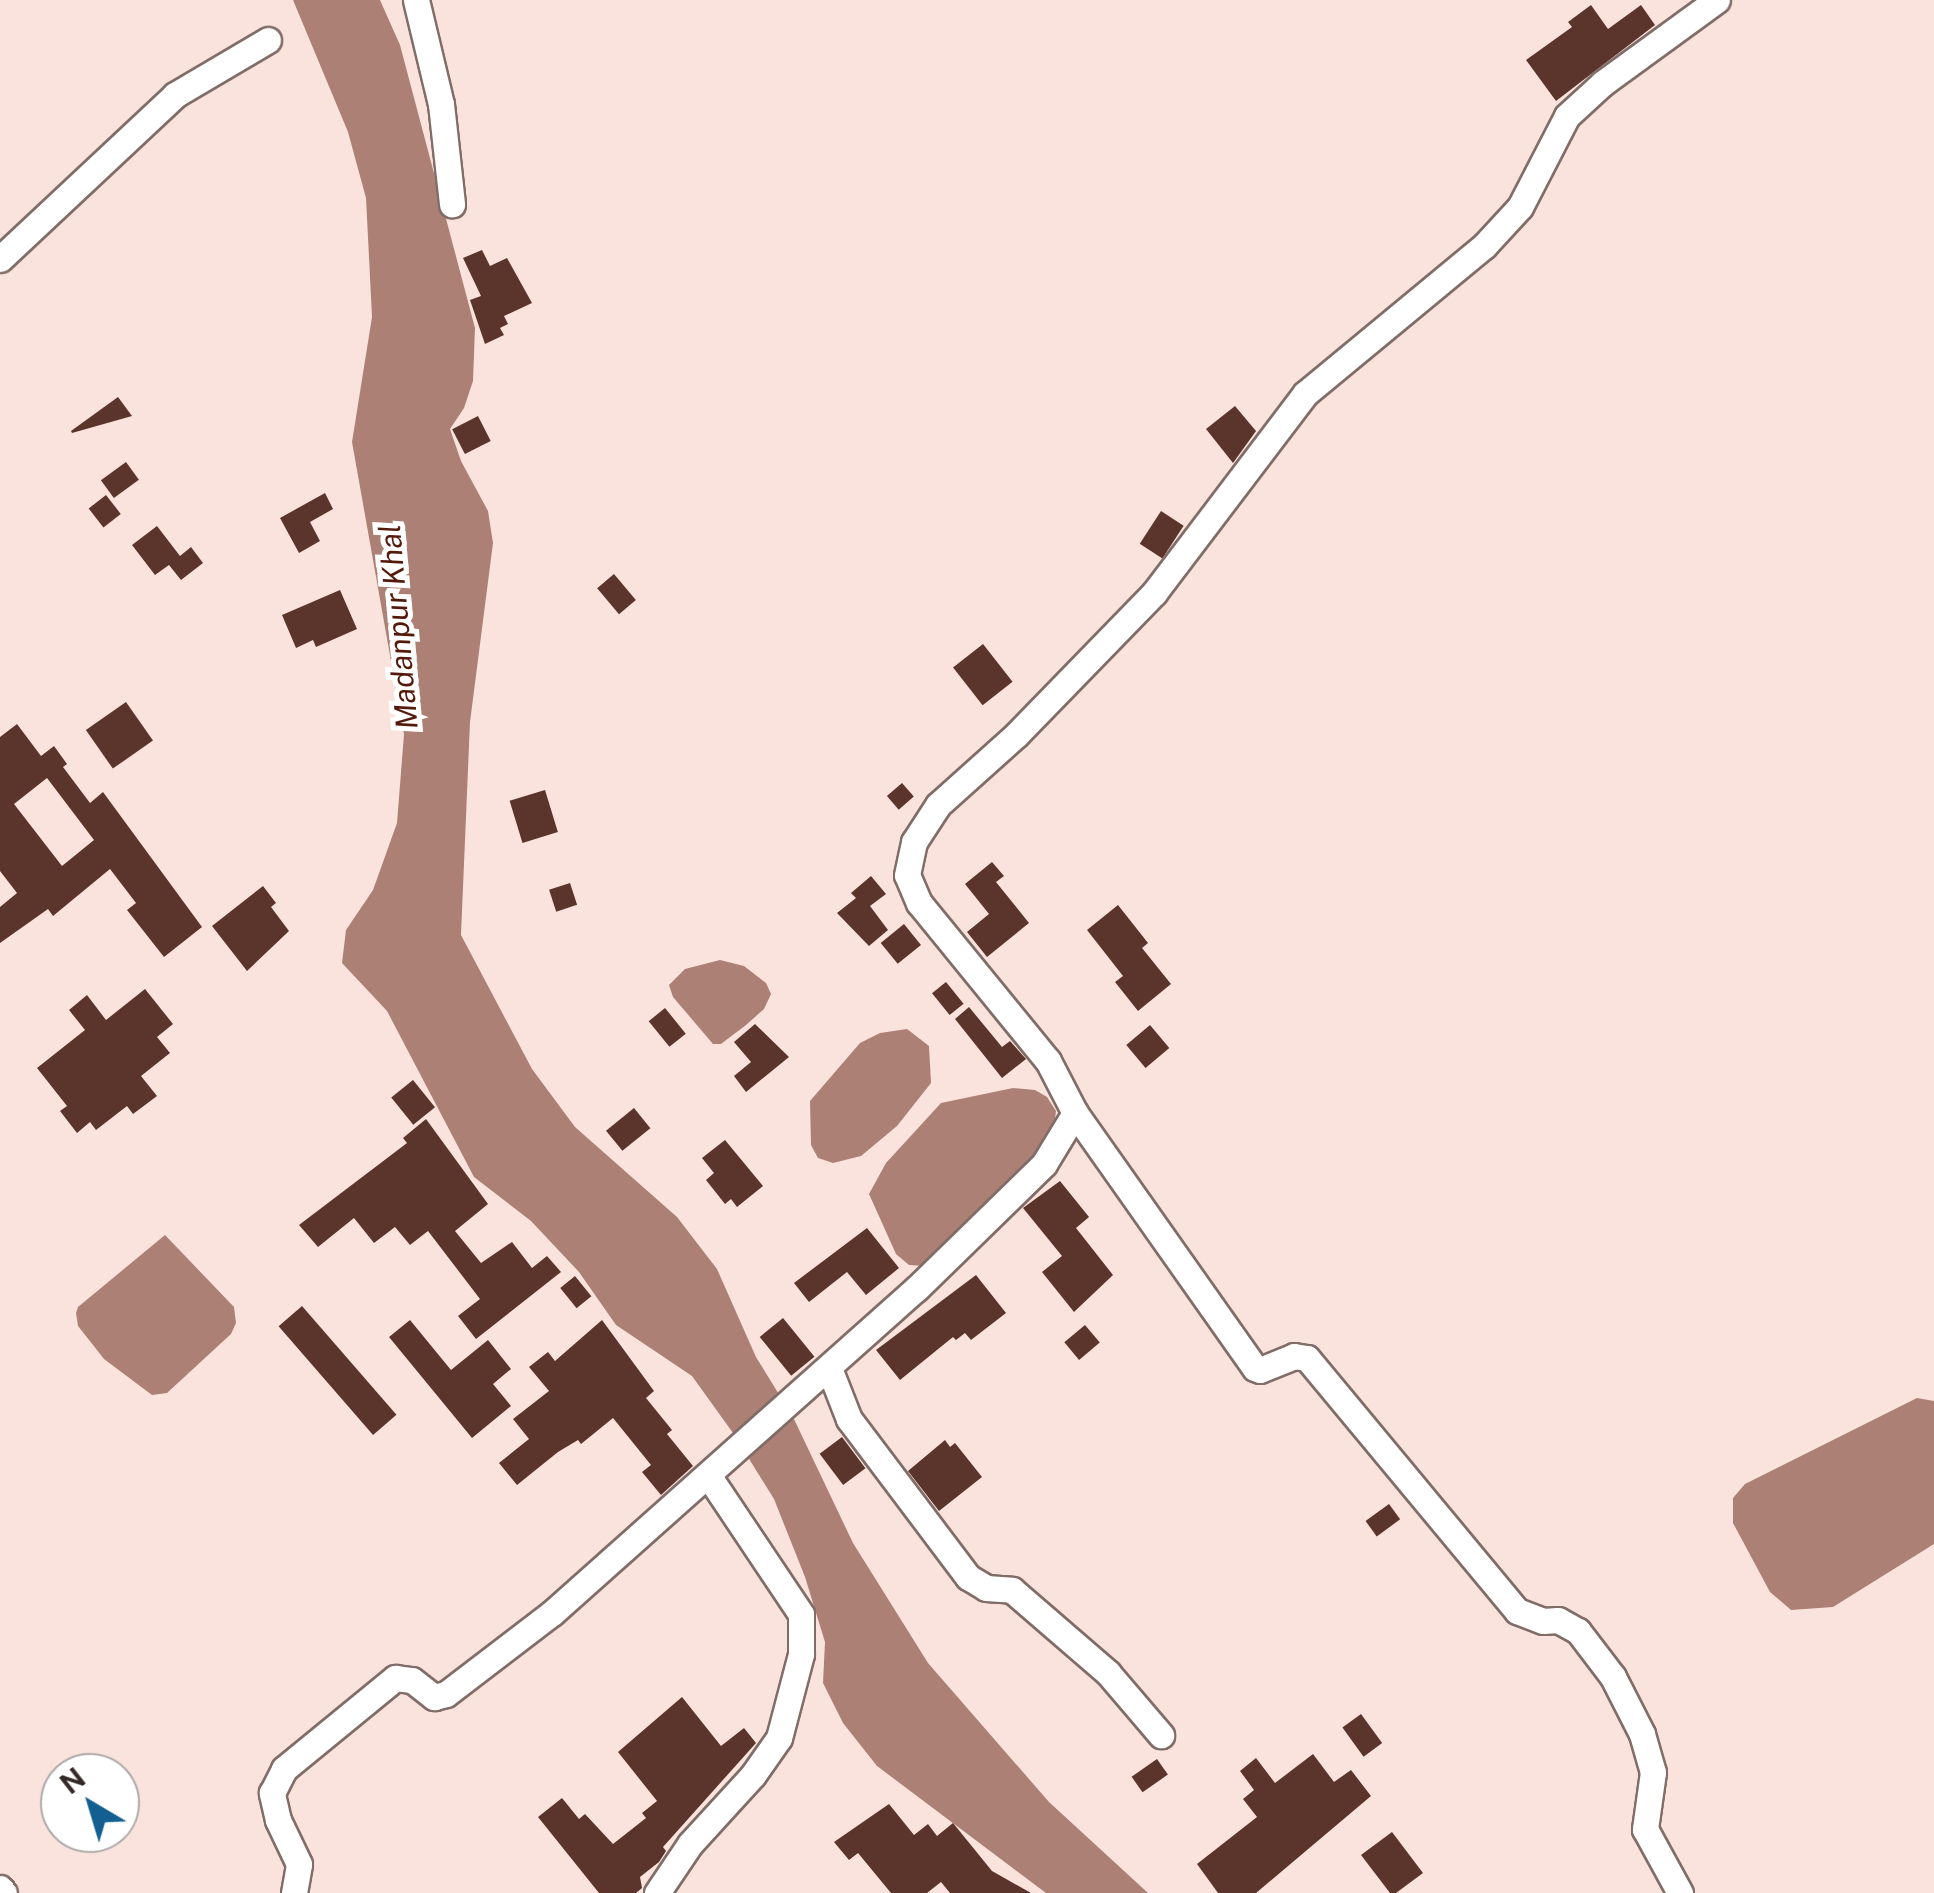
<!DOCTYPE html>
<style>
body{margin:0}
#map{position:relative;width:1934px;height:1893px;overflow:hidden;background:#fae3dd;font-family:"Public Sans",sans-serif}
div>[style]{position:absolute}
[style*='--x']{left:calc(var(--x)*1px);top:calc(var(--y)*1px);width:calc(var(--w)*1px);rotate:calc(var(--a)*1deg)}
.water>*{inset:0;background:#ad8075}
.building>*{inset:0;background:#5b352b;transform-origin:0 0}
.roads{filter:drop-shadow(2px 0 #816d68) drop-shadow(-2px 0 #816d68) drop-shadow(0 2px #816d68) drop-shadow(0 -2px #816d68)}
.minor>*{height:25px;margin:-12.5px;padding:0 12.5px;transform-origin:12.5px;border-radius:12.5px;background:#fff}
span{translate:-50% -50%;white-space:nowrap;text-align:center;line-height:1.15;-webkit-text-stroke:10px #fff;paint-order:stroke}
.water-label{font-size:30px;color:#531a0c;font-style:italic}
.north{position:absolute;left:40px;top:1753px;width:100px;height:100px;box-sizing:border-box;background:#fff;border:2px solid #ada9a9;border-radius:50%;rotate:322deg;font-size:28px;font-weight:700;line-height:40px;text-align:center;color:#322927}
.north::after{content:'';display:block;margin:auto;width:35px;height:45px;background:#135f92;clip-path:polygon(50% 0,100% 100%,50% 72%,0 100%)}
</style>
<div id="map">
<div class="water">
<i style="clip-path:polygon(293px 0,380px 0,400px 45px,475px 328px,473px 381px,464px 408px,450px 429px,461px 461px,488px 511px,493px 543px,470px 722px,461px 935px,532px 1069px,575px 1127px,677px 1217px,717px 1269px,756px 1357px,793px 1417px,853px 1543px,928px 1663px,1049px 1802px,1148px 1893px,1046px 1893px,877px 1766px,843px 1723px,823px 1683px,825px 1642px,805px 1577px,774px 1499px,733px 1433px,692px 1376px,616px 1325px,579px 1272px,531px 1221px,474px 1177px,387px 1011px,342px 963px,346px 930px,373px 890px,397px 823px,404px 734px,352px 442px,372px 317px,366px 198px,348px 132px)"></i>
<i style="clip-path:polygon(720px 960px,744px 966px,766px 983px,771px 994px,764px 1009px,746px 1025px,721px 1044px,713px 1044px,673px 997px,669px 985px,685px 969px)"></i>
<i style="clip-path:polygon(907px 1029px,929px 1046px,931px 1083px,897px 1126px,861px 1156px,833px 1163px,818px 1158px,811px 1145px,810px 1101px,860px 1043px,880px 1033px)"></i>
<i style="clip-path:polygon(1013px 1088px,1035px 1090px,1047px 1097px,1056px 1111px,1052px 1143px,924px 1266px,909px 1265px,896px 1254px,869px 1194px,886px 1163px,941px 1103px)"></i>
<i style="clip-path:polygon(165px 1235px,234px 1307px,236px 1323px,231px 1334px,167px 1393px,152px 1395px,104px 1359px,78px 1326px,76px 1313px,78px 1307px)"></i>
<i style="clip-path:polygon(1917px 1398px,1934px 1401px,1934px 1544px,1833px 1607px,1791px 1610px,1770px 1592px,1733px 1523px,1733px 1498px,1745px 1484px)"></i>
</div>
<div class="building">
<i style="clip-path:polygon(1591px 5px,1608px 29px,1641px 5px,1655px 25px,1556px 101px,1526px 60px,1572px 27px,1568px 22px)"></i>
<i style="clip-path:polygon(482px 250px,490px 266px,507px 258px,532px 303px,504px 316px,508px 324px,500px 328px,504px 335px,485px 344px,470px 300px,481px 296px,463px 258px)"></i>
<i style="clip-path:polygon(118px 397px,132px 416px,72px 433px,71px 431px)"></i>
<i style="clip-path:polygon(1235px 406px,1256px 431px,1233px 463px,1206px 429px)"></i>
<i style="left:478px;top:416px;width:28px;height:29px;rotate:63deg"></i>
<i style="left:126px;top:462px;width:22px;height:31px;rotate:54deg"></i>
<i style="clip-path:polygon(325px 493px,333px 509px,310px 522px,320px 541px,299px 553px,280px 518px)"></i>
<i style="left:106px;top:495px;width:24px;height:22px;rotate:52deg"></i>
<i style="left:1161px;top:511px;width:27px;height:39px;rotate:33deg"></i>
<i style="clip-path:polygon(157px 526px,180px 556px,191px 547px,203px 563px,181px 580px,169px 565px,155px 575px,132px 545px)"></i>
<i style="left:614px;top:574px;width:34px;height:22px;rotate:50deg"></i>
<i style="clip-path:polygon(340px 590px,357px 629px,316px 647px,313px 640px,296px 648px,282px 615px)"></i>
<i style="left:983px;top:644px;width:48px;height:38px;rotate:52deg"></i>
<i style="left:126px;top:702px;width:47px;height:49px;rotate:55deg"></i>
<i style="clip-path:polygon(evenodd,17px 724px,41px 756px,54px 746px,67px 764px,63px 767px,90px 803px,103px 792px,202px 927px,164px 957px,127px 910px,136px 903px,110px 869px,53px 916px,48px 909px,0 943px,0 907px,17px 893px,0 871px,0 737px,17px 724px,47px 778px,94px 840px,62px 866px,14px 804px,47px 778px)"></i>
<i style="left:902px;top:783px;width:18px;height:20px;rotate:49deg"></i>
<i style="left:545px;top:790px;width:44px;height:37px;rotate:73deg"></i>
<i style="clip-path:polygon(992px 862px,1004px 876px,996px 882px,1029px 923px,987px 957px,967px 932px,989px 914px,965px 884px)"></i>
<i style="clip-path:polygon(871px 876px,886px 894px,870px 906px,888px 930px,869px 946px,837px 913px,856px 898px,851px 893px)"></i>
<i style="left:570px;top:883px;width:23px;height:22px;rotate:72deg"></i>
<i style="clip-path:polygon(263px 886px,276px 903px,271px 907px,289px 931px,247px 971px,212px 926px)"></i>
<i style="clip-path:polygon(1118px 905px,1148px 943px,1142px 948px,1171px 984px,1138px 1011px,1115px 982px,1123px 976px,1087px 930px)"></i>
<i style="left:904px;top:924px;width:27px;height:30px;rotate:51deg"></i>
<i style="left:946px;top:982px;width:28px;height:18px;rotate:51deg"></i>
<i style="clip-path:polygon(145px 989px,173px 1024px,157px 1037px,170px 1053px,141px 1076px,157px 1096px,133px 1114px,127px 1106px,96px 1130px,90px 1122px,77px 1133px,60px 1111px,67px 1106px,37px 1068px,85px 1030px,69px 1010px,87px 995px,106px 1020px)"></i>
<i style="clip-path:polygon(969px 1007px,1002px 1047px,1010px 1041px,1026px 1059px,1002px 1078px,955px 1019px)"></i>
<i style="left:665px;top:1008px;width:33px;height:21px;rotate:51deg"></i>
<i style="clip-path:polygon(755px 1024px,789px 1057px,746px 1092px,734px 1076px,751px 1062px,734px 1042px)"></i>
<i style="left:1150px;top:1025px;width:30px;height:31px;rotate:50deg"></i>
<i style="left:413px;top:1080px;width:35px;height:28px;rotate:51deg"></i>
<i style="left:634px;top:1108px;width:26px;height:36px;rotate:51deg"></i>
<i style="clip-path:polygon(426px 1119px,488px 1204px,455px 1231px,481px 1263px,512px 1242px,532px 1268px,547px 1256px,561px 1272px,476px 1339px,458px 1316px,480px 1299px,428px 1231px,410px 1245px,395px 1227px,374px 1243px,354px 1218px,318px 1247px,299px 1225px,407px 1143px,403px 1138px)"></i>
<i style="clip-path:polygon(725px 1140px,763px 1186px,737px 1207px,731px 1199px,725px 1204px,706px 1180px,714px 1173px,702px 1158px)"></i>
<i style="clip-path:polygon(1060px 1181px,1089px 1217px,1076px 1228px,1113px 1275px,1074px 1312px,1042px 1272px,1062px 1256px,1023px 1208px)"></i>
<i style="clip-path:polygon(867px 1228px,899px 1268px,866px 1295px,847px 1272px,809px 1302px,794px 1283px)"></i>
<i style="clip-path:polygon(976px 1275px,1006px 1313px,971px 1340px,965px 1333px,956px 1340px,953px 1337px,900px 1380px,876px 1350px)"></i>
<i style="left:575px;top:1276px;width:26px;height:19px;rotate:51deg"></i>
<i style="left:302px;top:1306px;width:144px;height:31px;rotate:49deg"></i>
<i style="left:783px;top:1318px;width:50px;height:30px;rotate:51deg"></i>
<i style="clip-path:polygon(410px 1320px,451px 1370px,488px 1340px,511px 1369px,493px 1384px,511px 1406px,472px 1438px,389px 1337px)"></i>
<i style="clip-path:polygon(602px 1320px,654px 1391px,646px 1398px,672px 1430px,667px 1434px,693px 1466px,661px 1495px,642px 1472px,651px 1465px,613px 1418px,581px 1444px,578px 1440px,558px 1452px,517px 1485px,499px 1463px,529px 1439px,513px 1419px,549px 1391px,529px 1367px,548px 1352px,555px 1361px)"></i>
<i style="left:1085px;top:1325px;width:23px;height:27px;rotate:50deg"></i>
<i style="left:842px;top:1437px;width:39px;height:28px;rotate:53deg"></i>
<i style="clip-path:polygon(945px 1440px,950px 1447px,955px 1443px,982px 1477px,939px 1511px,908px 1471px)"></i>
<i style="left:1389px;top:1504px;width:19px;height:29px;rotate:54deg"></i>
<i style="clip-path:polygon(682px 1697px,721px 1746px,744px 1728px,756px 1743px,663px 1847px,666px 1851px,659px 1862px,640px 1877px,642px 1888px,636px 1893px,599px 1893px,538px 1817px,562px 1798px,579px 1819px,585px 1814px,613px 1844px,646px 1818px,642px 1813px,657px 1801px,618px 1752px)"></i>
<i style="left:1361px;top:1714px;width:36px;height:23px;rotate:54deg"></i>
<i style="clip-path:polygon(1313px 1754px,1334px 1782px,1351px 1770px,1371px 1796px,1256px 1893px,1218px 1893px,1197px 1864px,1257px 1817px,1243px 1799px,1254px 1790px,1240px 1771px,1256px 1758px,1275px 1783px)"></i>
<i style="left:1157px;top:1759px;width:19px;height:31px;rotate:55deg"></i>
<i style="clip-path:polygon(889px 1804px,914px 1835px,928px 1824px,937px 1836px,953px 1823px,992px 1871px,1031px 1893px,950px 1893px,941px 1882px,927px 1893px,891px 1893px,858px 1853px,849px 1860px,834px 1842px)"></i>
<i style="clip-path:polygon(1392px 1832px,1423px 1873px,1396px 1893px,1390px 1893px,1361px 1855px)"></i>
</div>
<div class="roads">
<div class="minor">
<i style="--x:416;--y:0;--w:107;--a:76.5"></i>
<i style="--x:441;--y:104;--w:101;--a:83.7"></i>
<i style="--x:0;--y:259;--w:240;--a:-43.1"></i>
<i style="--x:175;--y:95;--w:108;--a:-30.6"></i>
<i style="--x:1075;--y:1113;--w:59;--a:-117.4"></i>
<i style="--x:1048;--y:1061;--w:204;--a:-129.2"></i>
<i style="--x:919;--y:903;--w:30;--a:-113"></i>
<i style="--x:907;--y:875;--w:34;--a:-78"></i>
<i style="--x:914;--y:842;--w:44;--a:-57"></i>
<i style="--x:938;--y:805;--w:106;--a:-41.9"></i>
<i style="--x:1017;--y:734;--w:197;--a:-45.8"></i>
<i style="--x:1154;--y:593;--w:250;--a:-52.8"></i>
<i style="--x:1305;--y:394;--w:232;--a:-39.6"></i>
<i style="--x:1484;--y:246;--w:53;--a:-47.3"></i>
<i style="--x:1520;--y:207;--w:102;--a:-62.7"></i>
<i style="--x:1567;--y:116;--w:49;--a:-42.5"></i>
<i style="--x:1603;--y:83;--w:141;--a:-36.1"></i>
<i style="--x:829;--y:1368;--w:55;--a:68.6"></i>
<i style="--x:849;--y:1419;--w:198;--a:53"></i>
<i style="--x:968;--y:1577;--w:21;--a:31"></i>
<i style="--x:986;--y:1588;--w:26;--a:4"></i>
<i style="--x:1012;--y:1590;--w:127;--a:40.8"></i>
<i style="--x:1108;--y:1673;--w:82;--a:49.5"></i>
<i style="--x:0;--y:1888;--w:6;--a:51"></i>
<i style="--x:294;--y:1893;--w:29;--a:-80"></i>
<i style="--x:299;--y:1864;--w:49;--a:-115.5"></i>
<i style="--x:278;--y:1820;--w:28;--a:-103"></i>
<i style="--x:272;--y:1793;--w:27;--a:-63"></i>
<i style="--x:284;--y:1769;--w:144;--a:-39.3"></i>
<i style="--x:395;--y:1678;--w:17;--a:7"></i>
<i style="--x:412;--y:1680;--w:28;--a:38"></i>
<i style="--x:434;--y:1697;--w:12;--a:-14"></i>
<i style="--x:446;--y:1694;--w:133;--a:-37.4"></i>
<i style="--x:552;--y:1613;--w:487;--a:-41.7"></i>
<i style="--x:916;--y:1289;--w:179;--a:-44.3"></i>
<i style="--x:1044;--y:1164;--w:60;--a:-58.7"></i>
<i style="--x:1075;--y:1113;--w:312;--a:54.8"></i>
<i style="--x:1255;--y:1368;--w:5;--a:22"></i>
<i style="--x:1260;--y:1370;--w:37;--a:-22"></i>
<i style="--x:1294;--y:1356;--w:13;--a:9"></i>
<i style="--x:1307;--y:1358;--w:329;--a:50.3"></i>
<i style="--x:1517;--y:1611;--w:28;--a:21"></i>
<i style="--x:1543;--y:1621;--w:15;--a:-4"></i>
<i style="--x:1558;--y:1620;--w:23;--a:29"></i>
<i style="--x:1578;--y:1631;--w:58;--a:52.7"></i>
<i style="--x:1613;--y:1677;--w:64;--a:63"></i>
<i style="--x:1642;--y:1734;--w:40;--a:74"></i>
<i style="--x:1653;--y:1772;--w:58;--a:98"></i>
<i style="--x:1645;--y:1829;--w:73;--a:61.3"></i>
<i style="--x:657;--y:1893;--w:59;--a:-56"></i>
<i style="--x:690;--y:1844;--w:93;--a:-47.6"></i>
<i style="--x:753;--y:1775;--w:45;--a:-54.9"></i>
<i style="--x:779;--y:1738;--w:87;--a:-75.3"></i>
<i style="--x:801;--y:1654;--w:40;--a:-90"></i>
<i style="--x:801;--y:1614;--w:167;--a:-123.8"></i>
</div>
</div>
<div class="water-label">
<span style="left:398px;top:627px;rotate:-95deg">Madanpur Khal</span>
</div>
<div class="north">N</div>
</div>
